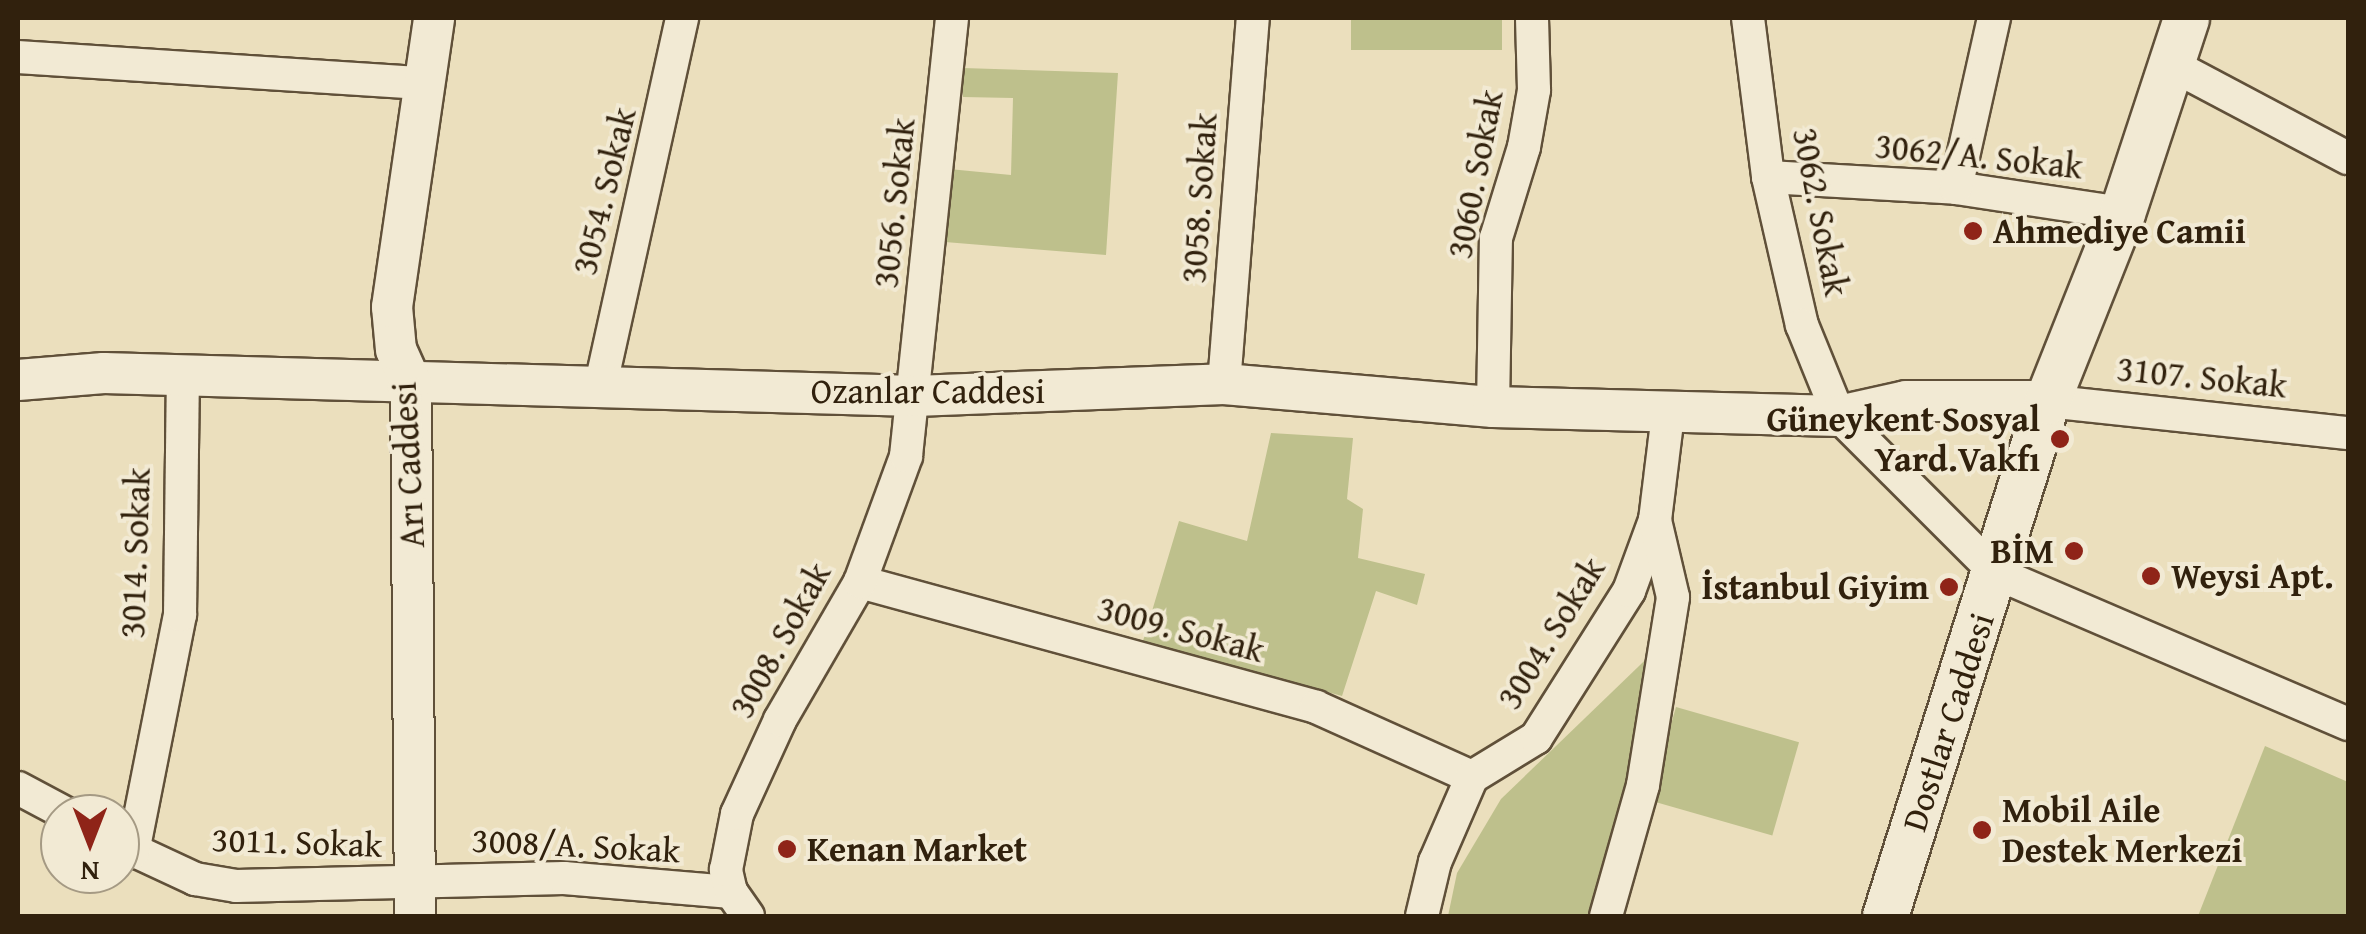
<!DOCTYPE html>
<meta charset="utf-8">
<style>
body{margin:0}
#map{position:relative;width:2366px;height:934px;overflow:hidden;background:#ebdfbd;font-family:"Gentium Book Plus",serif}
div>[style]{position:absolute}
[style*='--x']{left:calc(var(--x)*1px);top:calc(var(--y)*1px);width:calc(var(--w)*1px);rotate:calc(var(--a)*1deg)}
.green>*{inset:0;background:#bec08c;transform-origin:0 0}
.roads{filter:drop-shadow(2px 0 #605039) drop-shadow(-2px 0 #605039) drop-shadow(0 2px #605039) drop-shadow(0 -2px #605039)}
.minor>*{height:32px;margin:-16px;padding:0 16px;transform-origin:16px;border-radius:16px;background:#f2ead4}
.tertiary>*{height:40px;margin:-20px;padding:0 20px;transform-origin:20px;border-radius:20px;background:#f2ead4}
.secondary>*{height:45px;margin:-22.5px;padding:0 22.5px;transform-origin:22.5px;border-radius:22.5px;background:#f2ead4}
.dots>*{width:28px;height:28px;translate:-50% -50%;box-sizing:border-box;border:5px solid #f2ead4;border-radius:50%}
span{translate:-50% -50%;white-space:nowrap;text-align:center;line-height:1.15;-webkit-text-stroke:8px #f2ead4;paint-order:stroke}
.street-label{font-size:35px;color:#31210d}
.poi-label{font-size:35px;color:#31210d;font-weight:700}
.left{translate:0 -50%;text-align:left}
.right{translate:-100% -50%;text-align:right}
.frame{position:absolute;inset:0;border:20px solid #31210d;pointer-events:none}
.north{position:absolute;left:40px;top:794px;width:100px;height:100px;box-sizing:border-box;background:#f2ead4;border:2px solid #a59a84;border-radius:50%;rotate:180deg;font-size:28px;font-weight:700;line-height:40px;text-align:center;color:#31210d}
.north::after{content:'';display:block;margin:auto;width:35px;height:45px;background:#8f2418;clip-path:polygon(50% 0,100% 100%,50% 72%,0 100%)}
</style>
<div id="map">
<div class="green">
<i style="left:1351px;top:18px;width:151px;height:32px"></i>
<i style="clip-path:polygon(963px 68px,1118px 73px,1106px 255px,945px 242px,949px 169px,1011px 175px,1013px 98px,963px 97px)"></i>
<i style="clip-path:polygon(1271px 433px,1353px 438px,1347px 499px,1363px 509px,1358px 558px,1425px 574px,1417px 605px,1376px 591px,1342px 696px,1143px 641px,1179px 521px,1247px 541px)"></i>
<i style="clip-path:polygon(1666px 640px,1592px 916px,1448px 916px,1457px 873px,1501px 799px)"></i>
<i style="left:1676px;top:707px;width:128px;height:97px;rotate:16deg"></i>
<i style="clip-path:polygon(2265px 746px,2348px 782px,2348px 916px,2198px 916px)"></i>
</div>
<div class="roads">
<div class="minor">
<i style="--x:1748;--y:18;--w:160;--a:82.8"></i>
<i style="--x:1768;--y:177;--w:152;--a:77.1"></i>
<i style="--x:1802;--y:325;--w:98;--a:67.9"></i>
<i style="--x:1839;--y:416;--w:222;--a:45"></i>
<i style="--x:1996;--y:573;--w:383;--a:23.2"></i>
<i style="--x:18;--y:57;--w:408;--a:3.7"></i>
<i style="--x:2172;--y:65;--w:199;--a:27.9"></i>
<i style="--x:1768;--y:177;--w:188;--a:3.3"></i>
<i style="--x:1956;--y:188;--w:168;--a:8.6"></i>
<i style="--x:1956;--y:188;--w:174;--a:-77.4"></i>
<i style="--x:601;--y:384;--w:375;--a:-77.5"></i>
<i style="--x:1224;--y:384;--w:367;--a:-85.5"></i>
<i style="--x:2047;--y:401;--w:303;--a:6.1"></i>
<i style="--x:1493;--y:407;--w:169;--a:-89"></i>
<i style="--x:1496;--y:238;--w:95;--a:-72.9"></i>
<i style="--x:1524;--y:147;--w:58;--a:-80"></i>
<i style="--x:1534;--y:90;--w:72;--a:-91.6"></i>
<i style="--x:860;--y:582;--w:473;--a:15.3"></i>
<i style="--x:1316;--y:707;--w:171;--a:24.2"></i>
<i style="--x:18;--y:788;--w:55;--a:28"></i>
<i style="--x:120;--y:844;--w:83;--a:25"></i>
<i style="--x:195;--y:879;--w:42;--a:9.7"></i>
<i style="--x:236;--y:886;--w:328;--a:-1.4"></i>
<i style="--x:564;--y:878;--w:168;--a:4.8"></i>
<i style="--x:133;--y:852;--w:242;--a:-78.8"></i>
<i style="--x:180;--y:615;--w:240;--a:-89.3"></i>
<i style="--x:748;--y:916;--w:29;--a:-125"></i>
<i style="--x:731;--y:892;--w:23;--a:-103"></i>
<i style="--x:726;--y:870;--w:57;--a:-78.9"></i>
<i style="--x:737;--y:814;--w:103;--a:-65.4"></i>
<i style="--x:780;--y:720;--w:160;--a:-59.9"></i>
<i style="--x:860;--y:582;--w:134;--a:-69.9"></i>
<i style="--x:906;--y:456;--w:440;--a:-84"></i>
<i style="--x:1422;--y:916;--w:56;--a:-76.5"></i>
<i style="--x:1435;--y:862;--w:93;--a:-66.5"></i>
<i style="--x:1472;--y:777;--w:75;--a:-31.4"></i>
<i style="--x:1536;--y:738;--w:174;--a:-57.7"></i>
<i style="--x:1629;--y:591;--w:76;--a:-69.9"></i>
<i style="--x:1655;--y:520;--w:107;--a:-83"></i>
<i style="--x:1606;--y:916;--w:136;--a:-74.2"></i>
<i style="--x:1643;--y:785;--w:190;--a:-80.9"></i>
<i style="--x:1673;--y:597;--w:79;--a:-103.2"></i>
</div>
<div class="tertiary">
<i style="--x:18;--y:380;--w:86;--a:-4.7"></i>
<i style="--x:104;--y:373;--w:811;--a:1.62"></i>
<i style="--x:915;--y:396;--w:309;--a:-2.2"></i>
<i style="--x:1224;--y:384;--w:270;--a:4.9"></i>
<i style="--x:1493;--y:407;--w:346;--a:1.5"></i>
<i style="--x:1839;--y:416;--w:69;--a:-12.6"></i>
<i style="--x:1906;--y:401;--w:141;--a:0"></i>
<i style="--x:415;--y:916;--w:533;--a:-90.43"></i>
<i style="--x:411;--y:383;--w:36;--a:-114"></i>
<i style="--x:396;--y:350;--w:43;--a:-95.3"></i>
<i style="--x:392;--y:307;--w:292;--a:-81.7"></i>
</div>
<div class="secondary">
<i style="--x:1885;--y:916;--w:540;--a:-72.54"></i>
<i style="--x:2047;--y:401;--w:202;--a:-68.3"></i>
<i style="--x:2122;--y:213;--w:205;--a:-71.8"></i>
</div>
</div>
<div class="dots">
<i style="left:1973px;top:231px;background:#8f2418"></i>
<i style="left:2060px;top:439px;background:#8f2418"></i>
<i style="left:2074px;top:551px;background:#8f2418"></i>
<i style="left:2151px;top:576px;background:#8f2418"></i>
<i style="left:1949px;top:587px;background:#8f2418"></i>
<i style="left:1982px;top:830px;background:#8f2418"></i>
<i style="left:787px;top:849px;background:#8f2418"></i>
</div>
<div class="street-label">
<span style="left:1979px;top:156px;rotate:6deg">3062/A. Sokak</span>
<span style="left:1475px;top:174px;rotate:-79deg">3060. Sokak</span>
<span style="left:604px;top:191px;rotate:-76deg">3054. Sokak</span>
<span style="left:1199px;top:198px;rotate:-86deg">3058. Sokak</span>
<span style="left:894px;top:203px;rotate:-84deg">3056. Sokak</span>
<span style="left:1821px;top:212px;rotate:79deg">3062. Sokak</span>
<span style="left:2202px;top:377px;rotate:6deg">3107. Sokak</span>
<span style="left:928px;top:391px">Ozanlar Caddesi</span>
<span style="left:408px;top:465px;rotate:-93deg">Arı Caddesi</span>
<span style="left:135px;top:553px;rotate:-88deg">3014. Sokak</span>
<span style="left:1181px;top:629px;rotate:15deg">3009. Sokak</span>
<span style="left:1551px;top:633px;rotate:-58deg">3004. Sokak</span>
<span style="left:780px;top:640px;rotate:-61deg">3008. Sokak</span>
<span style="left:1948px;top:722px;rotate:-72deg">Dostlar Caddesi</span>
<span style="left:297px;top:842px;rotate:2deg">3011. Sokak</span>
<span style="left:576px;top:845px;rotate:3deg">3008/A. Sokak</span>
</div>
<div class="poi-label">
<span class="left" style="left:1993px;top:231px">Ahmediye Camii</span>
<span class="right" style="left:2040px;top:439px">Güneykent Sosyal<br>Yard.Vakfı</span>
<span class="right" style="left:2054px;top:551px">BİM</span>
<span class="left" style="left:2171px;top:576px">Weysi Apt.</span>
<span class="right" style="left:1929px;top:587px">İstanbul Giyim</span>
<span class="left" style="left:2002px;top:830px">Mobil Aile<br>Destek Merkezi</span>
<span class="left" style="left:807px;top:849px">Kenan Market</span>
</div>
<div class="frame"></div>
<div class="north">N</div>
</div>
